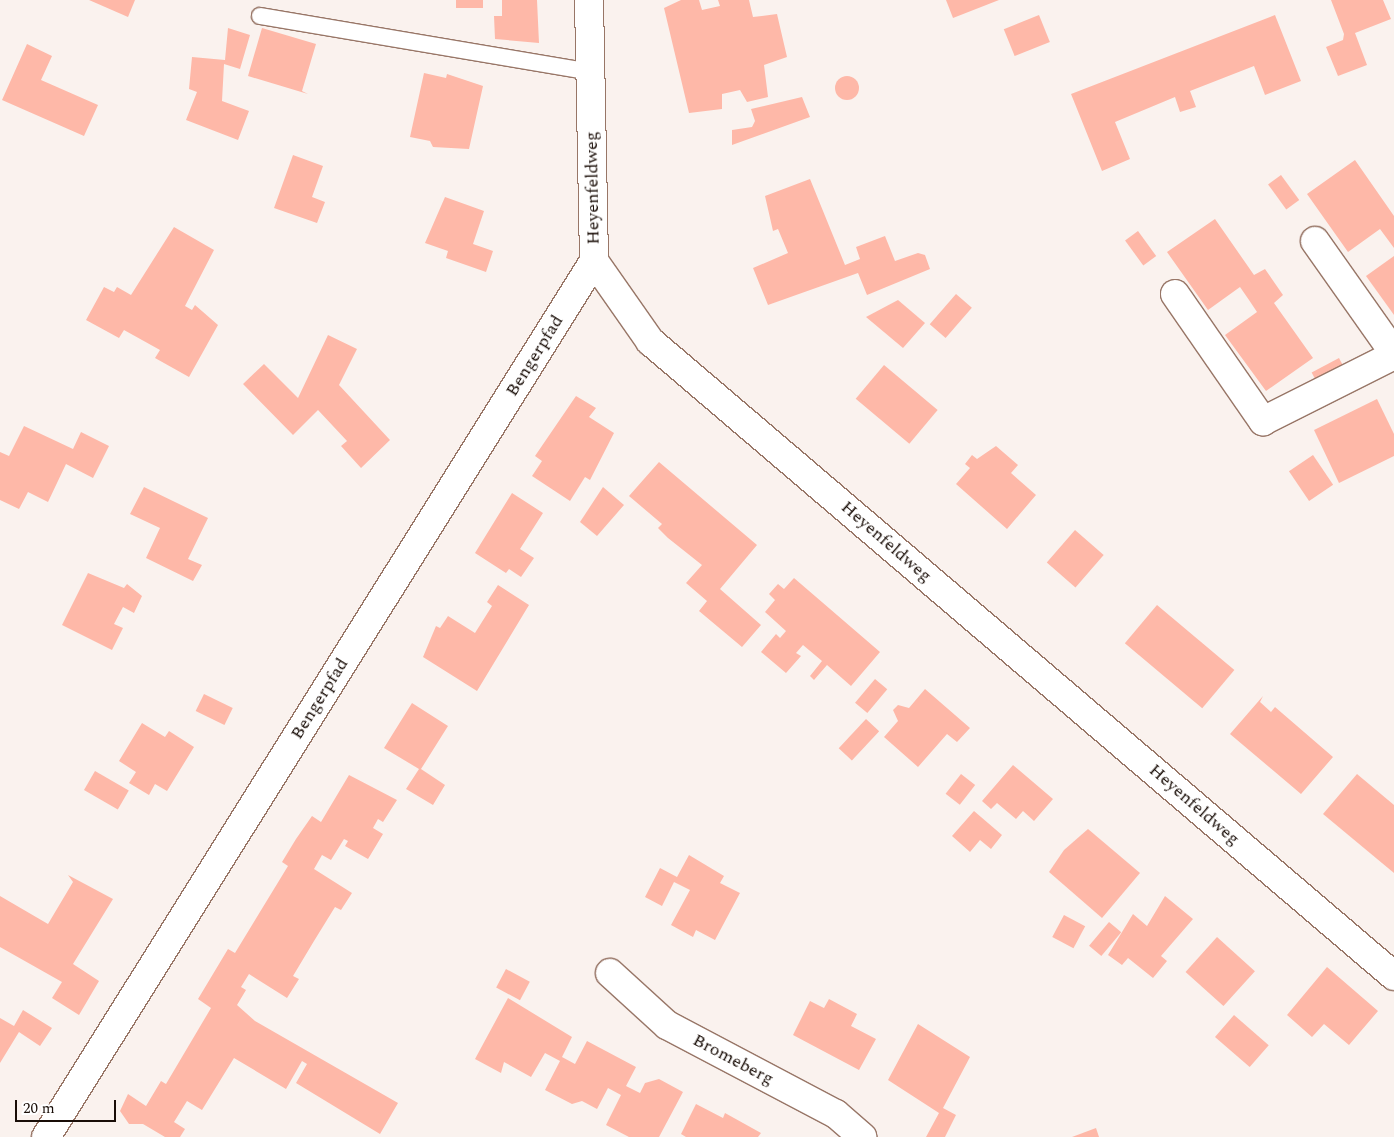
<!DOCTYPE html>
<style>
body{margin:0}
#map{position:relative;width:1394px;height:1137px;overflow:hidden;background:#faf2ee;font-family:Spectral,serif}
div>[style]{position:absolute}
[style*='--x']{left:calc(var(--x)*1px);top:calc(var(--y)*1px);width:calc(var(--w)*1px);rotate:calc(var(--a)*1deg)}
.building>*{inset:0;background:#feb8a8;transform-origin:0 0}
.round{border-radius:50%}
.roads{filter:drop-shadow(1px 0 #987667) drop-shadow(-1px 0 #987667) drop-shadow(0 1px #987667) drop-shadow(0 -1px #987667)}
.service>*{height:16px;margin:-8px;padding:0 8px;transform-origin:8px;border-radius:8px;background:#fff}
.minor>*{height:28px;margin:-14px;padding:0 14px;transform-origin:14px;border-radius:14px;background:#fff}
span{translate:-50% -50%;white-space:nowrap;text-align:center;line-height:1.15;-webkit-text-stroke:4px #fff;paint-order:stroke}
.street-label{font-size:18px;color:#190d07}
.scale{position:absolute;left:15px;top:1100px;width:101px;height:22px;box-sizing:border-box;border:2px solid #190d07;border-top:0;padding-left:6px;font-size:15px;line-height:18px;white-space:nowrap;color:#190d07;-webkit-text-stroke:4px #fff;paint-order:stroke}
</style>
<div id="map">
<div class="building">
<i style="clip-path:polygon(89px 0,135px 0,128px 17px)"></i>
<i style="left:456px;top:0;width:27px;height:8px"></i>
<i style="clip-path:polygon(502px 0,537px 0,539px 43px,495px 39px,494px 16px,502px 16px)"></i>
<i style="clip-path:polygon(681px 0,699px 0,702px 10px,720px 6px,718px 0,749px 0,753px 17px,777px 14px,787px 57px,764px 65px,768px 97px,747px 102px,740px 90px,722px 94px,722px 109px,689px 113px,664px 8px)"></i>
<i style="clip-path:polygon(946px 0,999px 0,953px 18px)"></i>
<i style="clip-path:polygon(1331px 0,1383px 0,1391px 19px,1355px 33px,1367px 65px,1338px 76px,1326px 47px,1343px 40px,1344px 34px)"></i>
<i style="left:1039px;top:15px;width:29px;height:38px;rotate:68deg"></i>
<i style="clip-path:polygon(1275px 15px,1301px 81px,1265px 95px,1254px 66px,1190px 91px,1196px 107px,1180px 112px,1175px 97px,1115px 122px,1130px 159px,1102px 171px,1071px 94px)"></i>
<i style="clip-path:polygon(228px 28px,250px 35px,240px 69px,224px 64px,222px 101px,249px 111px,238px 140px,186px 120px,197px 92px,189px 89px,192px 57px,225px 60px)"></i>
<i style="clip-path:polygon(262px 28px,316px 44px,302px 91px,308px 94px,248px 76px)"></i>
<i style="clip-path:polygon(27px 44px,52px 56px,41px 80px,98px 105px,84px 136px,2px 100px)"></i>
<i style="clip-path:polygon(424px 73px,446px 78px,447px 74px,483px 86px,469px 149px,433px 147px,430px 141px,410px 137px)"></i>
<i class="round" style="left:835px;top:76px;width:24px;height:24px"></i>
<i style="clip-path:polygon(802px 97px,810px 117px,732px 145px,732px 130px,752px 127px,755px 121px,751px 109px)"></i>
<i style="clip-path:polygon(293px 155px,323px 166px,312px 197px,325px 202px,317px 223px,274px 208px)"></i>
<i style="clip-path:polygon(1355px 160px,1394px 216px,1394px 248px,1380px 229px,1348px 252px,1307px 194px)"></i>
<i style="left:1281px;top:175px;width:31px;height:16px;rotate:54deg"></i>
<i style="clip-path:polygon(810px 179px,845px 265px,860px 259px,856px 247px,885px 236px,895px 261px,918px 253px,925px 255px,930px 269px,867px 295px,858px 273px,768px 305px,753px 268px,788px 253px,778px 229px,773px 231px,765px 196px)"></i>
<i style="clip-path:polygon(445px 197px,484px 211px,473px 244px,493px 251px,486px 272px,446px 258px,448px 251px,425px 243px)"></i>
<i style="clip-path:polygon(1215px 219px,1254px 275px,1265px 269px,1283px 295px,1274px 303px,1313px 358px,1266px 391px,1225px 335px,1257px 312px,1249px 300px,1240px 287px,1208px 310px,1167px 252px)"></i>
<i style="clip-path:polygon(174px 227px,214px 250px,185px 306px,192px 310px,195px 305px,218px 325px,189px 377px,155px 358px,160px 350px,124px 330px,119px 338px,86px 320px,104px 287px,114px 292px,117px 287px,131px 295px)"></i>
<i style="left:1138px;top:231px;width:31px;height:16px;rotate:54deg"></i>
<i style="clip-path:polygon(1394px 256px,1394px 315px,1366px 276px)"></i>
<i style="left:956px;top:294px;width:21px;height:40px;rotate:41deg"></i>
<i style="clip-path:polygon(898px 300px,925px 323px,903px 348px,866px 317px)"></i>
<i style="clip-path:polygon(328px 335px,357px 349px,339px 385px,390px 440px,361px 468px,341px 446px,347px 441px,318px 410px,293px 435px,243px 384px,264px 364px,298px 398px)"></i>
<i style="left:1339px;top:358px;width:17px;height:31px;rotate:62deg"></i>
<i style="left:884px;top:365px;width:70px;height:44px;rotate:40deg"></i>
<i style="clip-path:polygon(576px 396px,596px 408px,589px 417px,614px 433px,590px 480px,585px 477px,570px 501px,532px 476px,542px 461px,535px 456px)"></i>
<i style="clip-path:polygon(1377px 399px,1394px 434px,1394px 456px,1339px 483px,1314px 430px)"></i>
<i style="clip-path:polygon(24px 426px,73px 449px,81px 432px,109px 446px,93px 478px,66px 464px,48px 502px,28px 492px,19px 509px,0 500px,0 452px,9px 456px)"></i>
<i style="clip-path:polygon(996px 446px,1018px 465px,1011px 473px,1036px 495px,1007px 529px,956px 484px,970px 468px,965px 464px,972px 455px,977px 459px)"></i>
<i style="left:1313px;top:455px;width:36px;height:29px;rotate:56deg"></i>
<i style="clip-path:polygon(659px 462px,757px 545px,720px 589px,761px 625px,742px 647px,699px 611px,707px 601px,686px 583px,702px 565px,668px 538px,658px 528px,662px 524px,629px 496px)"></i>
<i style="clip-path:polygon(144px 487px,208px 518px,188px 559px,202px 565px,193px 581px,146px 558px,160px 528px,130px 514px)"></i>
<i style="clip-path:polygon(603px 487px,624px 505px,597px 536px,580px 522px)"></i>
<i style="clip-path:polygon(512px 493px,543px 513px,520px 549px,534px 558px,521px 577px,509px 569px,506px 573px,475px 553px)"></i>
<i style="left:1075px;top:530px;width:38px;height:43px;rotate:41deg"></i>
<i style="clip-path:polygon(88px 573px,124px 588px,127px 584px,142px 596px,134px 613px,123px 607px,114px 624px,123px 628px,112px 650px,62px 625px)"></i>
<i style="clip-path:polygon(794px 578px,880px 652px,851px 686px,827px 665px,814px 680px,810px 676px,822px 661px,803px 645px,796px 653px,801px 656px,786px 673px,761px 652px,776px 634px,780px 638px,786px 631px,765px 612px,775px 600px,769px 594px,778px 584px,784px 589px)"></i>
<i style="clip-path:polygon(498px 585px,529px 605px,477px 691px,423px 657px,436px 626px,440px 628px,448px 616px,475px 633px,492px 606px,487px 602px)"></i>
<i style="left:1157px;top:605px;width:101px;height:50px;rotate:40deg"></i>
<i style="left:875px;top:679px;width:16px;height:31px;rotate:40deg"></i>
<i style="clip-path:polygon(925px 689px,970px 728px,957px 742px,947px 734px,918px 767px,884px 737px,898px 721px,893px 710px,898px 705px,909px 708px)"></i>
<i style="left:204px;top:694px;width:32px;height:19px;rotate:26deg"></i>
<i style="clip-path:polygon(1263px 696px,1260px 702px,1271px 712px,1275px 707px,1333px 757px,1301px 794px,1230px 734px)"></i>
<i style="clip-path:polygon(412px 703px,448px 726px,421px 769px,445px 785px,433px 805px,406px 789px,419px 769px,384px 748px)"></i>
<i style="left:866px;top:719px;width:18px;height:40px;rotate:43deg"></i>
<i style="clip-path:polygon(142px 723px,165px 737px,169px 731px,194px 747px,167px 791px,155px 784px,149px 795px,129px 783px,136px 772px,119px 761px)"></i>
<i style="clip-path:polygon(1013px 765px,1053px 799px,1034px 821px,1023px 811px,1016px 819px,997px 803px,991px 809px,982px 801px)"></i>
<i style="left:95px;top:771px;width:39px;height:22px;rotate:30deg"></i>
<i style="left:961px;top:774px;width:18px;height:25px;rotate:38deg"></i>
<i style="clip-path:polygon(1357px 774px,1394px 805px,1394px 873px,1323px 814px)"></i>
<i style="clip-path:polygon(349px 775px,397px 800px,383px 822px,378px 819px,373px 828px,383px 834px,368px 859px,345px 846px,348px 841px,344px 839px,331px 860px,322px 855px,314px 869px,352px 893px,341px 910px,335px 907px,314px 941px,293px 976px,299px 979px,287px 998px,249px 974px,241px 987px,246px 990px,237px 1005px,255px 1021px,398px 1103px,380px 1134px,296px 1083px,307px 1064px,302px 1061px,286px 1089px,234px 1058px,202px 1110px,187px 1101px,174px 1122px,185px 1129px,180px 1137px,165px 1137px,143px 1124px,129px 1124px,120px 1111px,128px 1094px,146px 1106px,161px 1081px,166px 1084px,211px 1008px,198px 999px,228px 949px,235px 953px,288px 866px,282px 862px,296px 839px,312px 816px,321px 822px)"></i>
<i style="clip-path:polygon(974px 811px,1002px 835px,991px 849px,980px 840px,970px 852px,952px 836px)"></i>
<i style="clip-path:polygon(1088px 829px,1140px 873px,1102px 918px,1049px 872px,1064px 850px)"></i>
<i style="clip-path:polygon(689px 855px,724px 876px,720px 883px,740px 893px,715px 940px,696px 930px,693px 937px,671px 925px,690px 890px,674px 882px,662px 906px,645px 897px,660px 868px,677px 877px)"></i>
<i style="clip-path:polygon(68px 875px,113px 899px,73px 964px,99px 981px,79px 1015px,52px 998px,62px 982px,0 947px,0 896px,48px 924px,73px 882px)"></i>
<i style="clip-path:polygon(1165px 896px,1193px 919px,1161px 956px,1167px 961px,1153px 978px,1128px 958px,1122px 965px,1108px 955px,1133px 914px,1147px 926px)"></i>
<i style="left:1064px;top:915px;width:24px;height:25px;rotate:28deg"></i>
<i style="left:1109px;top:922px;width:16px;height:31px;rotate:40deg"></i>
<i style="left:1217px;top:937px;width:51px;height:47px;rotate:42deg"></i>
<i style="clip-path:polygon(1327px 967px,1378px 1011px,1349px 1045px,1324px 1024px,1312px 1037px,1287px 1015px)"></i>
<i style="left:506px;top:969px;width:27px;height:21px;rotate:28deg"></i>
<i style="clip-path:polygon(508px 998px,572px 1037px,562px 1057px,575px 1064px,587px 1041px,636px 1067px,626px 1086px,640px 1093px,645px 1083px,659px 1079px,683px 1092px,659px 1137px,629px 1137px,606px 1125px,621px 1095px,608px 1088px,597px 1109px,582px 1101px,572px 1104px,545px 1090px,560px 1061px,545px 1053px,531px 1077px,504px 1062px,501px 1073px,475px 1059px)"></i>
<i style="clip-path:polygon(829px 999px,857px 1014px,851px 1026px,876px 1039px,859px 1070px,793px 1035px,810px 1001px,824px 1008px)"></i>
<i style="clip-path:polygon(23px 1010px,52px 1028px,40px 1046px,19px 1032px,0 1063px,0 1018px,14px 1026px)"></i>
<i style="left:1234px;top:1015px;width:46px;height:29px;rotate:41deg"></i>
<i style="clip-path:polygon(918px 1024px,970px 1057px,943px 1108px,956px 1115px,945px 1137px,926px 1137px,939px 1113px,888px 1080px)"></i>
<i style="clip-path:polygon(696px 1104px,723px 1118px,725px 1113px,761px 1133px,758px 1137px,686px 1137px,681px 1134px)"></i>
<i style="clip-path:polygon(1096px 1128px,1099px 1137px,1072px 1137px)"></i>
</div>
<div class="roads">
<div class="service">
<i style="--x:260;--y:16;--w:335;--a:9.6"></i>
</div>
<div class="minor">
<i style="--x:589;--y:0;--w:261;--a:88.9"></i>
<i style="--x:594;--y:261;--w:98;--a:55"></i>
<i style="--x:650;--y:341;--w:978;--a:40.48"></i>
<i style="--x:1315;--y:241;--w:137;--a:54.8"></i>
<i style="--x:1175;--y:294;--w:155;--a:55.3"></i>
<i style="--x:1263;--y:421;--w:147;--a:-26.7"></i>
<i style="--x:610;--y:973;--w:77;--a:42.4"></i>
<i style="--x:667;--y:1025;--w:191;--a:27.8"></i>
<i style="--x:836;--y:1114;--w:35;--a:41"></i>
<i style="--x:46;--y:1137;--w:1033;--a:-57.97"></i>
</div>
</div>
<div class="street-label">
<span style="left:593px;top:188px;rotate:-91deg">Heyenfeldweg</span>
<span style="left:535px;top:356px;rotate:-58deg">Bengerpfad</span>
<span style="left:886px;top:542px;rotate:41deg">Heyenfeldweg</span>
<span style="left:320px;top:699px;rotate:-58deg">Bengerpfad</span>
<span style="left:1194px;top:805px;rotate:41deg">Heyenfeldweg</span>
<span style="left:733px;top:1060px;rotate:28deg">Bromeberg</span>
</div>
<div class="scale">20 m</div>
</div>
